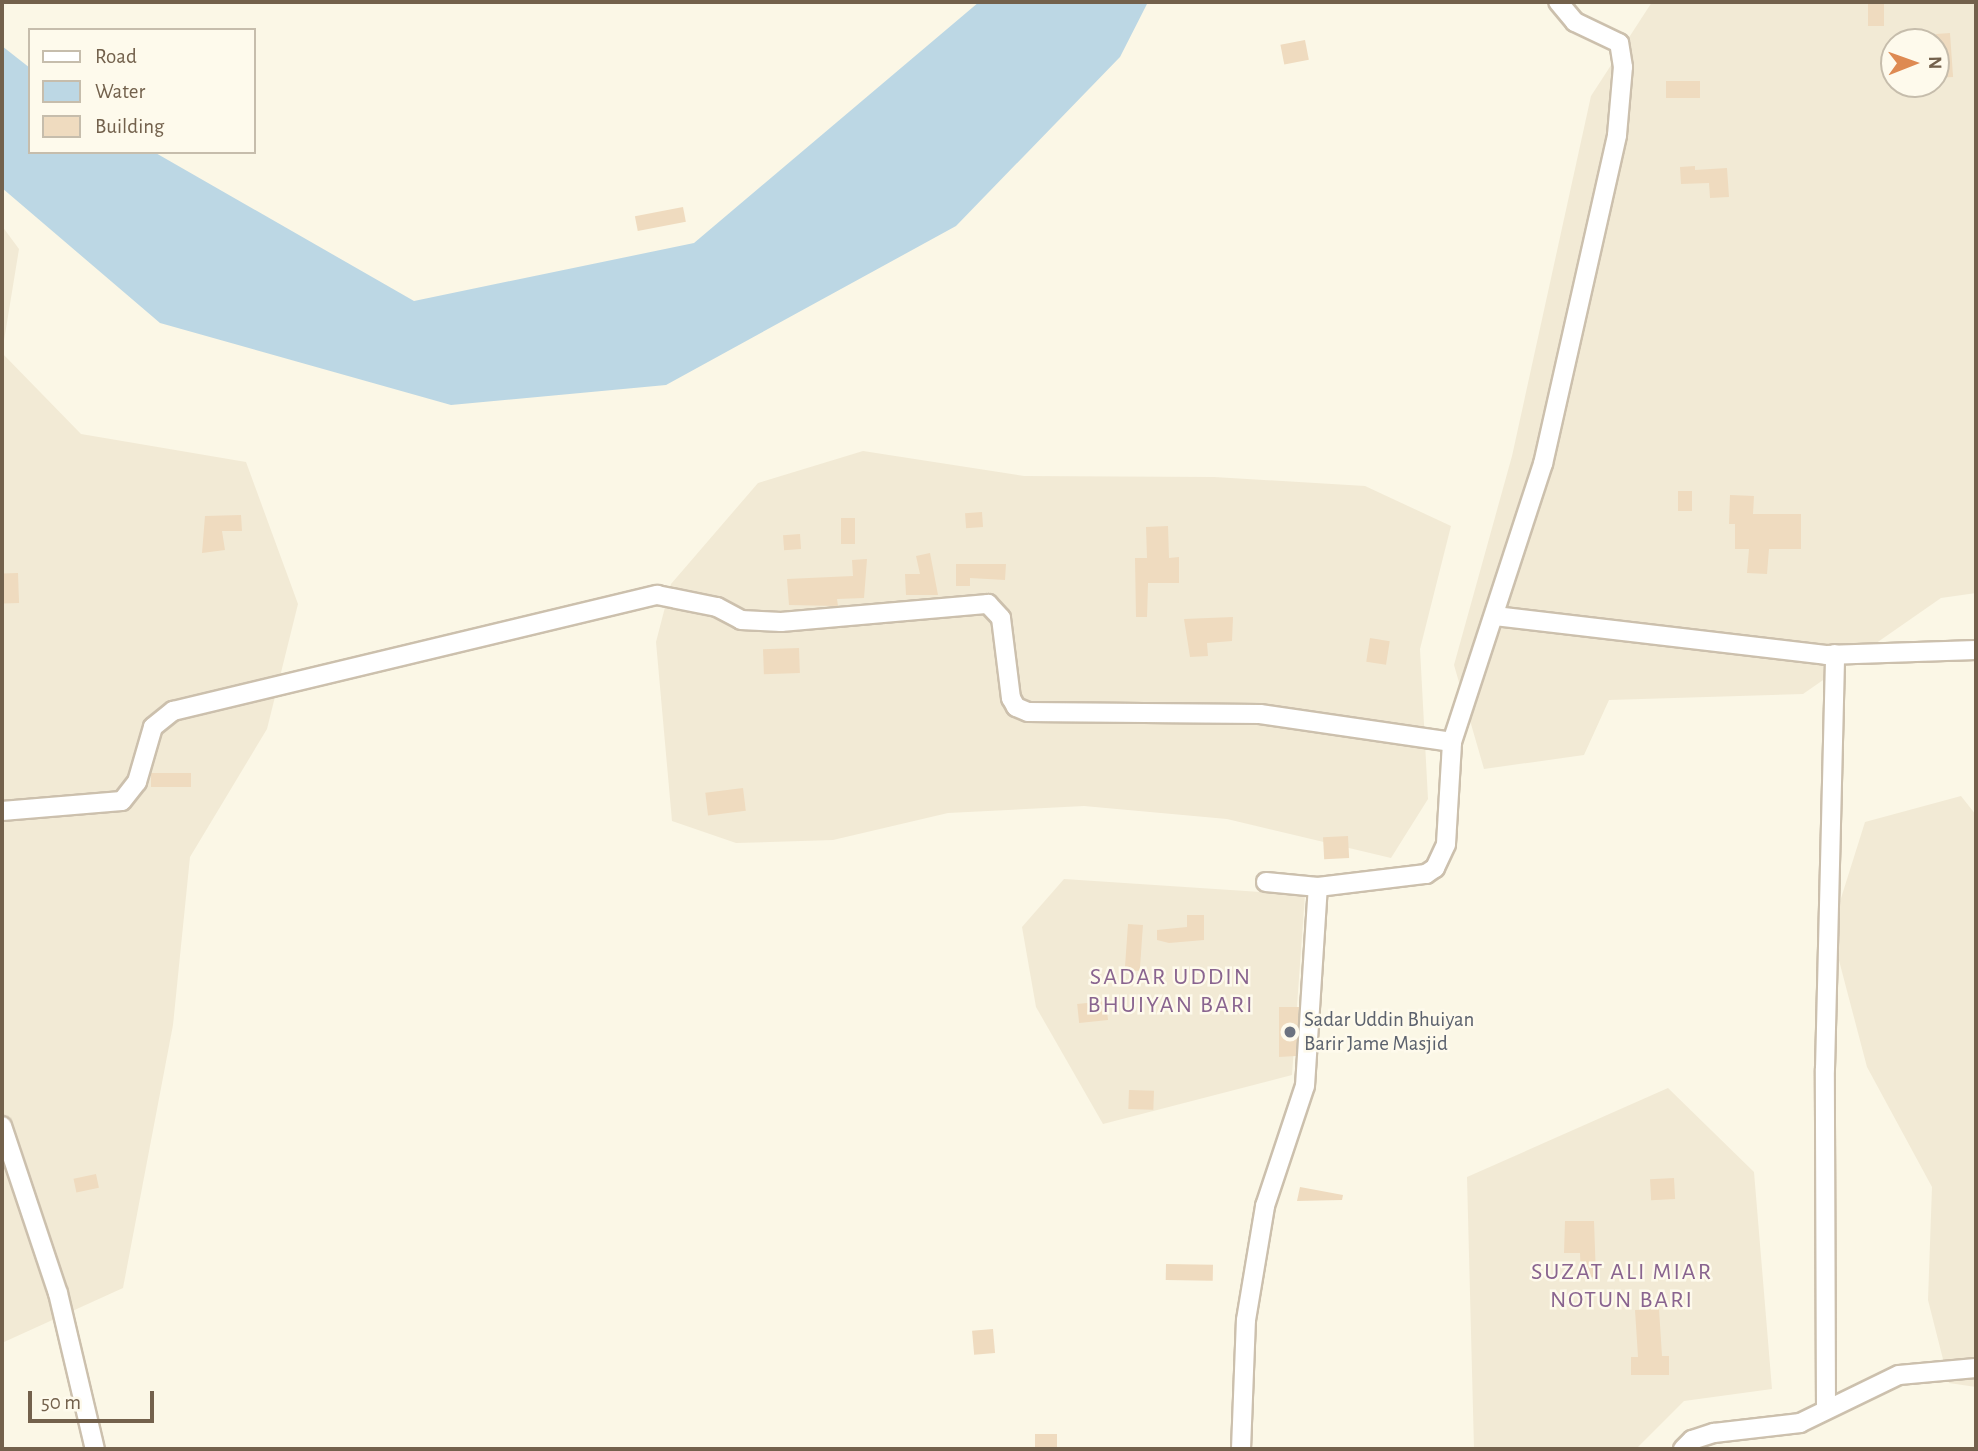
<!DOCTYPE html>
<style>
body{margin:0}
#map{position:relative;width:1978px;height:1451px;overflow:hidden;background:#fbf7e6;font-family:"Alegreya Sans",sans-serif}
div>[style]{position:absolute}
[style*='--x']{left:calc(var(--x)*1px);top:calc(var(--y)*1px);width:calc(var(--w)*1px);rotate:calc(var(--a)*1deg)}
.residential>*{inset:0;background:#f2ead5}
.water>*{inset:0;background:#bcd7e4}
.building>*{inset:0;background:#efdbbf;transform-origin:0 0}
.roads{filter:drop-shadow(2px 0 #ccc0ad) drop-shadow(-2px 0 #ccc0ad) drop-shadow(0 2px #ccc0ad) drop-shadow(0 -2px #ccc0ad)}
.minor>*{height:18px;margin:-9px;padding:0 9px;transform-origin:9px;border-radius:9px;background:#fff}
.dots>*{width:19px;height:19px;translate:-50% -50%;box-sizing:border-box;border:4px solid #fefaec;border-radius:50%}
span{translate:-50% -50%;white-space:nowrap;text-align:center;line-height:1.15;-webkit-text-stroke:5px #fefaec;paint-order:stroke}
.worship-label{font-size:21px;color:#5b616d}
.left{translate:0 -50%;text-align:left}
.quarter-label{font-size:24px;color:#89648f;letter-spacing:2px}
.frame{position:absolute;inset:0;border:4px solid #73614c;pointer-events:none}
.legend{position:absolute;left:28px;top:28px;width:228px;height:126px;box-sizing:border-box;background:#fefaec;border:2px solid #c6bdac;margin:0;padding:9px 12px;list-style:none;font-size:21px;color:#73614c}
.legend li{display:flex;align-items:center;gap:14px;height:35px}
.legend b{width:35px;border:2px solid #c6bdac}
.north{position:absolute;left:1880px;top:28px;width:70px;height:70px;box-sizing:border-box;background:#fefaec;border:2px solid #c6bdac;border-radius:50%;rotate:89deg;font-size:19px;font-weight:700;line-height:28px;text-align:center;color:#73614c}
.north::after{content:'';display:block;margin:auto;width:24px;height:32px;background:#de8a52;clip-path:polygon(50% 0,100% 100%,50% 72%,0 100%)}
.scale{position:absolute;left:28px;top:1391px;width:126px;height:32px;box-sizing:border-box;border:4px solid #73614c;border-top:0;padding-left:9px;font-size:21px;line-height:24px;white-space:nowrap;color:#73614c;-webkit-text-stroke:5px #fefaec;paint-order:stroke}
</style>
<div id="map">
<div class="residential">
<i style="clip-path:polygon(evenodd,1652px 2px,1976px 2px,1976px 593px,1941px 598px,1803px 694px,1609px 700px,1584px 755px,1484px 769px,1454px 665px,1512px 456px,1591px 96px,1652px 2px,1894px 42px,1936px 42px,1936px 84px,1894px 84px,1894px 42px)"></i>
<i style="clip-path:polygon(2px 226px,19px 249px,2px 353px,81px 434px,246px 462px,298px 604px,267px 729px,190px 857px,173px 1025px,123px 1288px,4px 1342px,2px 1342px)"></i>
<i style="clip-path:polygon(863px 451px,1024px 476px,1214px 477px,1365px 486px,1451px 526px,1420px 649px,1428px 799px,1391px 858px,1227px 819px,1084px 806px,948px 813px,833px 840px,736px 843px,672px 821px,656px 642px,671px 584px,758px 483px)"></i>
<i style="clip-path:polygon(1961px 796px,1976px 815px,1976px 1387px,1949px 1383px,1928px 1300px,1932px 1187px,1867px 1067px,1831px 930px,1865px 822px)"></i>
<i style="clip-path:polygon(1064px 879px,1305px 895px,1292px 1075px,1103px 1124px,1036px 1007px,1022px 927px)"></i>
<i style="clip-path:polygon(1668px 1088px,1754px 1172px,1772px 1389px,1684px 1401px,1636px 1449px,1474px 1449px,1467px 1177px)"></i>
</div>
<div class="water">
<i style="clip-path:polygon(979px 2px,1148px 2px,1120px 57px,956px 226px,666px 385px,451px 405px,160px 323px,2px 188px,2px 46px,30px 68px,30px 152px,154px 152px,414px 301px,694px 243px)"></i>
</div>
<div class="building">
<i style="left:1868px;top:4px;width:16px;height:22px"></i>
<i style="left:1950px;top:33px;width:44px;height:14px;rotate:86deg"></i>
<i style="left:1305px;top:40px;width:20px;height:25px;rotate:79deg"></i>
<i style="left:1666px;top:81px;width:34px;height:17px"></i>
<i style="clip-path:polygon(1695px 166px,1695px 170px,1727px 168px,1729px 197px,1710px 198px,1709px 183px,1681px 184px,1680px 167px)"></i>
<i style="left:683px;top:207px;width:15px;height:49px;rotate:79deg"></i>
<i style="left:1692px;top:491px;width:20px;height:14px;rotate:90deg"></i>
<i style="clip-path:polygon(1730px 495px,1754px 496px,1753px 514px,1801px 514px,1801px 549px,1769px 549px,1767px 574px,1747px 573px,1749px 549px,1735px 549px,1735px 524px,1729px 524px)"></i>
<i style="left:982px;top:512px;width:15px;height:17px;rotate:86deg"></i>
<i style="clip-path:polygon(241px 515px,242px 531px,222px 531px,225px 550px,202px 553px,205px 516px)"></i>
<i style="left:841px;top:518px;width:14px;height:26px"></i>
<i style="clip-path:polygon(1168px 526px,1169px 558px,1179px 557px,1179px 583px,1148px 583px,1147px 617px,1136px 617px,1135px 558px,1147px 558px,1146px 527px)"></i>
<i style="left:800px;top:534px;width:15px;height:17px;rotate:86deg"></i>
<i style="clip-path:polygon(930px 553px,938px 595px,906px 595px,905px 574px,920px 574px,916px 556px)"></i>
<i style="clip-path:polygon(867px 559px,864px 598px,837px 599px,838px 606px,789px 605px,787px 579px,853px 576px,852px 560px)"></i>
<i style="clip-path:polygon(956px 564px,1006px 564px,1005px 580px,970px 578px,970px 586px,956px 586px)"></i>
<i style="left:18px;top:573px;width:30px;height:16px;rotate:88deg"></i>
<i style="clip-path:polygon(1233px 617px,1232px 641px,1207px 643px,1208px 656px,1190px 657px,1184px 619px)"></i>
<i style="left:1370px;top:638px;width:20px;height:24px;rotate:9deg"></i>
<i style="left:799px;top:648px;width:25px;height:36px;rotate:88deg"></i>
<i style="left:151px;top:773px;width:40px;height:14px"></i>
<i style="left:743px;top:788px;width:23px;height:38px;rotate:83deg"></i>
<i style="left:1348px;top:836px;width:22px;height:25px;rotate:87deg"></i>
<i style="clip-path:polygon(1187px 915px,1204px 915px,1204px 940px,1169px 943px,1157px 940px,1157px 930px,1187px 927px)"></i>
<i style="left:1128px;top:924px;width:15px;height:46px;rotate:4deg"></i>
<i style="left:1106px;top:1001px;width:19px;height:29px;rotate:84deg"></i>
<i style="clip-path:polygon(1279px 1007px,1299px 1007px,1296px 1056px,1279px 1057px)"></i>
<i style="left:1129px;top:1090px;width:25px;height:19px;rotate:2deg"></i>
<i style="left:96px;top:1174px;width:14px;height:23px;rotate:78deg"></i>
<i style="left:1674px;top:1178px;width:21px;height:24px;rotate:87deg"></i>
<i style="clip-path:polygon(1300px 1187px,1343px 1195px,1342px 1200px,1297px 1201px)"></i>
<i style="clip-path:polygon(1565px 1221px,1594px 1221px,1596px 1277px,1581px 1278px,1580px 1253px,1564px 1253px)"></i>
<i style="left:1166px;top:1264px;width:47px;height:16px;rotate:1deg"></i>
<i style="clip-path:polygon(1659px 1309px,1662px 1356px,1669px 1356px,1669px 1375px,1631px 1375px,1631px 1357px,1638px 1357px,1635px 1310px)"></i>
<i style="left:993px;top:1329px;width:24px;height:21px;rotate:85deg"></i>
<i style="left:1035px;top:1434px;width:22px;height:15px"></i>
</div>
<div class="roads">
<div class="minor">
<i style="--x:1495;--y:616;--w:333;--a:6.7"></i>
<i style="--x:1826;--y:655;--w:150;--a:-1.9"></i>
<i style="--x:2;--y:811;--w:120;--a:-4.8"></i>
<i style="--x:122;--y:801;--w:24;--a:-52"></i>
<i style="--x:137;--y:782;--w:57;--a:-73.8"></i>
<i style="--x:153;--y:727;--w:26;--a:-39"></i>
<i style="--x:173;--y:711;--w:498;--a:-13.5"></i>
<i style="--x:657;--y:595;--w:61;--a:11.3"></i>
<i style="--x:717;--y:607;--w:27;--a:28"></i>
<i style="--x:741;--y:620;--w:40;--a:2.9"></i>
<i style="--x:781;--y:622;--w:208;--a:-5"></i>
<i style="--x:988;--y:604;--w:19;--a:47"></i>
<i style="--x:1001;--y:618;--w:81;--a:82.9"></i>
<i style="--x:1011;--y:698;--w:10;--a:61"></i>
<i style="--x:1016;--y:707;--w:13;--a:23"></i>
<i style="--x:1028;--y:712;--w:232;--a:0.5"></i>
<i style="--x:1260;--y:714;--w:194;--a:8.3"></i>
<i style="--x:1266;--y:882;--w:52;--a:5.5"></i>
<i style="--x:1318;--y:887;--w:109;--a:-6.9"></i>
<i style="--x:1426;--y:874;--w:11;--a:-34"></i>
<i style="--x:1435;--y:868;--w:26;--a:-65"></i>
<i style="--x:1446;--y:844;--w:102;--a:-86.6"></i>
<i style="--x:1452;--y:742;--w:293;--a:-71.9"></i>
<i style="--x:1543;--y:464;--w:337;--a:-77.3"></i>
<i style="--x:1617;--y:135;--w:68;--a:-85"></i>
<i style="--x:1623;--y:67;--w:24;--a:-99"></i>
<i style="--x:1619;--y:43;--w:49;--a:-154.5"></i>
<i style="--x:1575;--y:22;--w:26;--a:-130"></i>
<i style="--x:2;--y:1126;--w:176;--a:71.5"></i>
<i style="--x:58;--y:1293;--w:160;--a:76.7"></i>
<i style="--x:1826;--y:1408;--w:339;--a:-90.2"></i>
<i style="--x:1825;--y:1069;--w:415;--a:-88.6"></i>
<i style="--x:1241;--y:1449;--w:129;--a:-87.8"></i>
<i style="--x:1246;--y:1320;--w:116;--a:-80.5"></i>
<i style="--x:1265;--y:1206;--w:126;--a:-71.6"></i>
<i style="--x:1305;--y:1086;--w:199;--a:-86.3"></i>
<i style="--x:1683;--y:1449;--w:13;--a:-45"></i>
<i style="--x:1692;--y:1440;--w:23;--a:-18"></i>
<i style="--x:1714;--y:1433;--w:87;--a:-6.6"></i>
<i style="--x:1800;--y:1423;--w:110;--a:-25.9"></i>
<i style="--x:1899;--y:1375;--w:77;--a:-5.2"></i>
</div>
</div>
<div class="dots">
<i style="left:1290px;top:1032px;background:#6b7280"></i>
</div>
<div class="worship-label">
<span class="left" style="left:1304px;top:1032px">Sadar Uddin Bhuiyan<br>Barir Jame Masjid</span>
</div>
<div class="quarter-label">
<span style="left:1171px;top:992px">SADAR UDDIN<br>BHUIYAN BARI</span>
<span style="left:1622px;top:1287px">SUZAT ALI MIAR<br>NOTUN BARI</span>
</div>
<div class="frame"></div>
<ul class="legend">
<li><b style="height:9px;background:#fff"></b>Road</li>
<li><b style="height:19px;background:#bcd7e4"></b>Water</li>
<li><b style="height:19px;background:#efdbbf"></b>Building</li>
</ul>
<div class="north">N</div>
<div class="scale">50 m</div>
</div>
